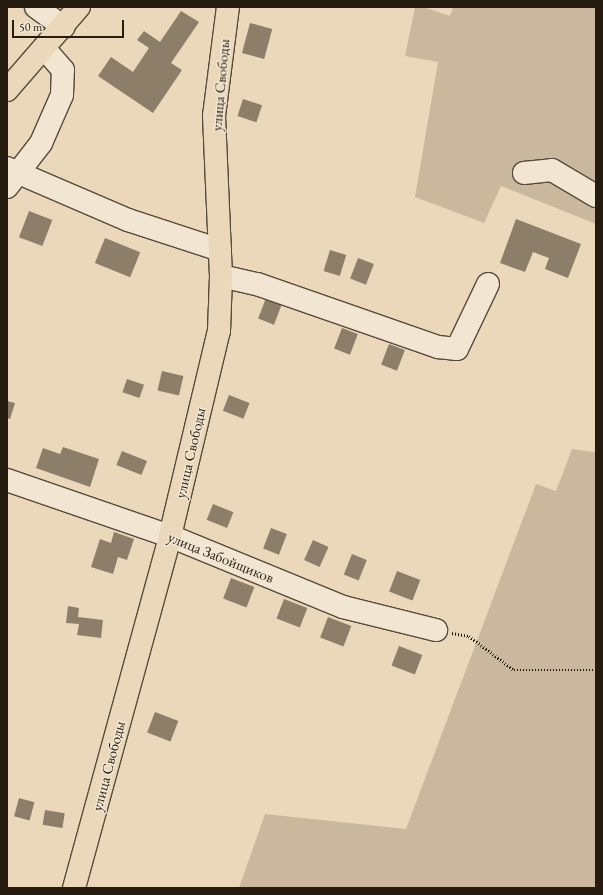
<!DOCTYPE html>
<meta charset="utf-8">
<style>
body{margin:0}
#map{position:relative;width:603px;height:895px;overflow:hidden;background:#ebd8ba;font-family:"EB Garamond",serif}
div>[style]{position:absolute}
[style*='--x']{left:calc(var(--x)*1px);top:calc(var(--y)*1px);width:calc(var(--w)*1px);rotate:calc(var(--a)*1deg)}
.green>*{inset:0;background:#c9b89d}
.building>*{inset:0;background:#8c7e68;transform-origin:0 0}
.path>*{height:2.5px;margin-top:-1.25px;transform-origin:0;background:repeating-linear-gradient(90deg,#251c0f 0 1px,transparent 0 3px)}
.roads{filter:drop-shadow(1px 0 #564b3a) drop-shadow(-1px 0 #564b3a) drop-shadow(0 1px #564b3a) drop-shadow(0 -1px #564b3a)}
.minor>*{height:22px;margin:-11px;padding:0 11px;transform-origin:11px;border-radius:11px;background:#f2e6d2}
.major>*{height:22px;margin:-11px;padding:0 11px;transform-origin:11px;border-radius:11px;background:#ebd8ba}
span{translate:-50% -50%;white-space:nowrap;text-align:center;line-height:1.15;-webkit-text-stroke:3px #f2e6d2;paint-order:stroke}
.street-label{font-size:15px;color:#251c0f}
.frame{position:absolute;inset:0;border:8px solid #251c0f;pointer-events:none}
.scale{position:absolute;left:12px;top:20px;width:112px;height:18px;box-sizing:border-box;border:2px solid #251c0f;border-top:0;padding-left:5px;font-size:12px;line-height:14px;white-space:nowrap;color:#251c0f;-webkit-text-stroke:3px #f2e6d2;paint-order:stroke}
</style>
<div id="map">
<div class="green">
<i style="clip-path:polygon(415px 7px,423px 7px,450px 16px,453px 7px,596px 7px,596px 224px,501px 186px,484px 223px,415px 197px,438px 62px,405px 56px)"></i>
<i style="clip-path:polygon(596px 447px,596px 888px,239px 888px,265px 814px,406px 829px,536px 484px,556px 491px,572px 449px,594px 452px)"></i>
</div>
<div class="building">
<i style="clip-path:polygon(181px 11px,199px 22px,171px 63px,182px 70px,153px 113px,98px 76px,111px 57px,133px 72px,149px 48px,137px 40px,144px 31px,160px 42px)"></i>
<i style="left:250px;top:23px;width:23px;height:31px;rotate:15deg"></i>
<i style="left:243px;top:99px;width:20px;height:18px;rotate:18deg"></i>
<i style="left:29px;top:211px;width:25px;height:28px;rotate:21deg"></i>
<i style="clip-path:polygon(516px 219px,581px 244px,568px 278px,545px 269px,549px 258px,533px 252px,525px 272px,500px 263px)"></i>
<i style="left:105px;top:238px;width:38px;height:27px;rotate:22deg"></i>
<i style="left:330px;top:250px;width:17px;height:22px;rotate:17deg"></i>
<i style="left:358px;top:258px;width:17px;height:22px;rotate:21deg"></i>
<i style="left:266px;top:298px;width:17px;height:22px;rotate:21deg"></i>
<i style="left:342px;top:328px;width:17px;height:22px;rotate:21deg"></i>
<i style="left:389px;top:344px;width:17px;height:22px;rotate:21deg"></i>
<i style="left:162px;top:371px;width:22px;height:20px;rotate:13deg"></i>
<i style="left:127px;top:379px;width:18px;height:14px;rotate:19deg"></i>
<i style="left:229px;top:395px;width:22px;height:17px;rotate:21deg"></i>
<i style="clip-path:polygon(7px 401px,15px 403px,10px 419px,7px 418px)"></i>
<i style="clip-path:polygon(63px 447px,99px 459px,90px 487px,36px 468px,43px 448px,60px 454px)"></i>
<i style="left:122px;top:451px;width:27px;height:15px;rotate:22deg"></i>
<i style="left:213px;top:504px;width:22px;height:17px;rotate:22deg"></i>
<i style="left:271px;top:528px;width:17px;height:22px;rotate:21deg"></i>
<i style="clip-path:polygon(114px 532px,134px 539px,127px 560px,118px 557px,113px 574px,91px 567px,100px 539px,111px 543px)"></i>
<i style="left:313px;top:540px;width:17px;height:22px;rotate:24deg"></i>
<i style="left:352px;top:554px;width:16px;height:22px;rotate:22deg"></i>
<i style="left:397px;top:571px;width:25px;height:22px;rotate:21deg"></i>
<i style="left:231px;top:578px;width:25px;height:22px;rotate:21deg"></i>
<i style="left:284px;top:599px;width:25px;height:21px;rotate:21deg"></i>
<i style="clip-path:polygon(68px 606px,79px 608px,78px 617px,103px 620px,101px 638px,77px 635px,79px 624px,66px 623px)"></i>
<i style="left:328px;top:617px;width:25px;height:22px;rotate:21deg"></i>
<i style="left:399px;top:646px;width:25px;height:21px;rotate:21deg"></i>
<i style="left:155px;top:712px;width:25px;height:22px;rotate:21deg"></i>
<i style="left:19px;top:798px;width:16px;height:19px;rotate:15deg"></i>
<i style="left:45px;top:810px;width:20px;height:15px;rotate:9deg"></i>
</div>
<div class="path">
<i style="--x:452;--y:633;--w:17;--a:10"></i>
<i style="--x:469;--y:636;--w:56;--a:37.1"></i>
<i style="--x:514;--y:670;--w:82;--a:0"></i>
</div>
<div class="roads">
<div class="minor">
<i style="--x:36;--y:7;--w:34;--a:36"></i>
<i style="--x:7;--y:168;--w:132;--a:23.3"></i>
<i style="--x:128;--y:220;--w:97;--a:18.1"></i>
<i style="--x:524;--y:173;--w:28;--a:-6"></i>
<i style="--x:552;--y:170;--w:51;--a:30.6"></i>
<i style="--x:7;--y:187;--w:56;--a:-52.3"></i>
<i style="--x:41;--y:143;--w:52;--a:-66.4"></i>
<i style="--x:62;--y:95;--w:25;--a:-88"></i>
<i style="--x:63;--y:70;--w:28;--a:-131"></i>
<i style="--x:221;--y:276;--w:37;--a:13"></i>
<i style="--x:257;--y:284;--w:192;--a:19.2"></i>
<i style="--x:438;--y:347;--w:19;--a:6"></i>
<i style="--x:457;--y:349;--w:72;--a:-64.5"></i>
<i style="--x:7;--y:480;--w:172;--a:19"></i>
<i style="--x:170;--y:536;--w:187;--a:22.3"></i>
<i style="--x:343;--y:607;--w:96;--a:13.9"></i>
</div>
<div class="major">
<i style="--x:7;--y:90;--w:110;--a:-49.1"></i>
<i style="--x:74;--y:888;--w:365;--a:-74.7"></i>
<i style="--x:170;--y:536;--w:211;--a:-76.6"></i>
<i style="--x:219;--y:331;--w:55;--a:-87.9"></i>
<i style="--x:221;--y:276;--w:160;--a:-92.5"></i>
<i style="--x:214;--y:116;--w:110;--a:-82.7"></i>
</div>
</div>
<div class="street-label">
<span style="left:220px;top:85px;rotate:-85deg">улица Свободы</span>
<span style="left:190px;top:453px;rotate:-77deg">улица Свободы</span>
<span style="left:221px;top:557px;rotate:22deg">улица Забойщиков</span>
<span style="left:108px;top:766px;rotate:-75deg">улица Свободы</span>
</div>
<div class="frame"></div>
<div class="scale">50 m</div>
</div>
